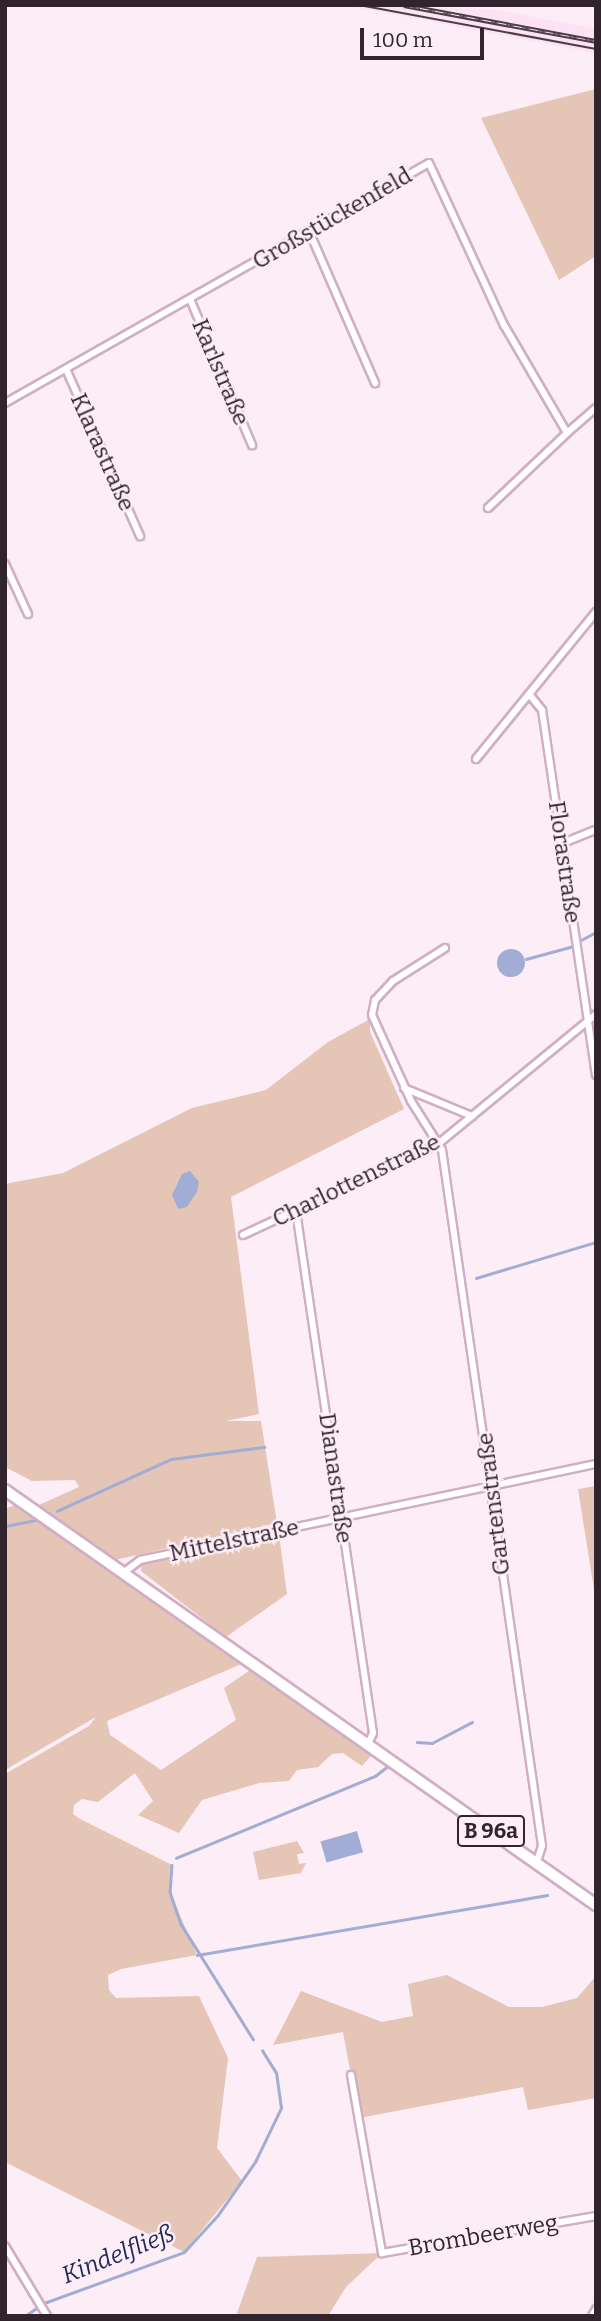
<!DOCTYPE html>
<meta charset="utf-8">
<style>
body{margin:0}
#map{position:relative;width:601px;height:2321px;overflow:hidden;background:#fcedf6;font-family:Bitter,serif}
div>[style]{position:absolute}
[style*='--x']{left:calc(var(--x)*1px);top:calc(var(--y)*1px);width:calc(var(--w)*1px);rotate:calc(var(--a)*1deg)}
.built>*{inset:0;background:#fce2f2}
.green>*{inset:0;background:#e4c5b6}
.water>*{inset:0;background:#a1add4;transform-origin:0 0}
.round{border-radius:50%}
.stream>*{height:2.5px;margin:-1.25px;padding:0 1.25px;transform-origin:1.25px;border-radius:1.25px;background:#a1add4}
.roads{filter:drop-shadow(2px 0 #d1aec4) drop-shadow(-2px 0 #d1aec4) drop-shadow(0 2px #d1aec4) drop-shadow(0 -2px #d1aec4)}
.street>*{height:6px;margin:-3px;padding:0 3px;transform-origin:3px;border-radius:3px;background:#fff}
.primary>*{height:10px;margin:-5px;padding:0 5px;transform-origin:5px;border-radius:5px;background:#fff}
.tram>*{height:2px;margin:-1px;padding:0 1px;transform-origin:1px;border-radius:1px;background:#4c3e47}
.rail>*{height:5px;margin-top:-2.5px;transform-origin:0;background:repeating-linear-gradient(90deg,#fcedf6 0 8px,#4c3e47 0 16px);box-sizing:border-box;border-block:2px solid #4c3e47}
span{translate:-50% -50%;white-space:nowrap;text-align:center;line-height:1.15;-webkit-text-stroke:5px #fcedf6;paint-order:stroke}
.shield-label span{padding:2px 5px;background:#fcedf6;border:2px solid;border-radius:5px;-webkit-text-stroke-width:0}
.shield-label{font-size:21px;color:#32242d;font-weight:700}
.street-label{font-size:23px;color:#32242d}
.water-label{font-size:24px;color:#1e2859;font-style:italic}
.frame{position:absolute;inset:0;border:7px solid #32242d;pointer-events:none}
.scale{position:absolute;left:360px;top:28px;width:124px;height:32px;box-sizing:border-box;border:4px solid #32242d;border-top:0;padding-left:9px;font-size:21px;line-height:24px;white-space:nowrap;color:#32242d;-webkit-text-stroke:5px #fcedf6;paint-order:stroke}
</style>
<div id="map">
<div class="built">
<i style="clip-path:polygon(344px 5px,498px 10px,596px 29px,596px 53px)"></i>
</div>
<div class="green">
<i style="clip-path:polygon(596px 89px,596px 256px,559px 280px,481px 118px)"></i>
<i style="clip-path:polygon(370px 1019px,370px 1032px,404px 1109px,231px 1197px,259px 1414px,226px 1421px,261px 1421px,277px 1523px,115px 1560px,39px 1505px,79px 1487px,75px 1480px,32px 1481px,5px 1467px,5px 1184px,63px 1173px,192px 1108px,266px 1090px,328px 1042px)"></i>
<i style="clip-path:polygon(596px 1486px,596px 1602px,578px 1489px)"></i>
<i style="clip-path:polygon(17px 1504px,244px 1663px,107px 1721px,110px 1735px,161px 1770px,236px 1720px,224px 1688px,253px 1668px,374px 1752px,362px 1766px,343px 1753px,332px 1754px,318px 1767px,297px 1770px,289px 1781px,259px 1783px,202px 1800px,179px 1833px,138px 1815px,153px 1801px,135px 1773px,98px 1802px,82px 1799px,74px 1805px,73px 1814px,80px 1819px,172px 1865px,170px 1892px,197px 1955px,121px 1969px,108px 1975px,109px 1990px,116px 1998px,199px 1996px,228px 2058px,217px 2148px,242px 2181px,184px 2252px,5px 2162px,5px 1774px,89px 1726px,96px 1717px,5px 1770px,5px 1509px)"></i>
<i style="clip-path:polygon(279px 1535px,287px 1594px,226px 1637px,141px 1571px,142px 1563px)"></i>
<i style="clip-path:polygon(297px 1841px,304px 1853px,297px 1854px,299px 1864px,306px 1863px,301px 1873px,259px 1880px,253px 1852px)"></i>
<i style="clip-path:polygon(447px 1975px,509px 2007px,542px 2007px,577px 1998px,596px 1976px,596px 2098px,528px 2110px,523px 2087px,359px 2118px,343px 2032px,273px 2045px,301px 1991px,382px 2022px,413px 2016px,408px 1984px)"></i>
<i style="clip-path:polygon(382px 2253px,346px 2287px,328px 2316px,236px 2316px,257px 2257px)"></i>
</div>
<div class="water">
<i class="round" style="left:497px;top:949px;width:28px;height:28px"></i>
<i style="clip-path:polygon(190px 1171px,199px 1182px,197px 1192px,187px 1207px,178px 1209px,172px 1195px,182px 1174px)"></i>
<i style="left:357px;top:1831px;width:22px;height:38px;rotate:74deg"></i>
</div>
<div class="stream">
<i style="--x:581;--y:940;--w:17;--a:-28"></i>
<i style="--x:526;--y:959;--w:46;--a:-15.3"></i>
<i style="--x:476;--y:1278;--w:125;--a:-16.7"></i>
<i style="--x:57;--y:1511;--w:125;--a:-24.5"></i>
<i style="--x:171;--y:1459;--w:94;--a:-7.4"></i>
<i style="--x:5;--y:1526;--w:33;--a:-11"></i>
<i style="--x:417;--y:1742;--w:15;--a:4"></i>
<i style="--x:432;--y:1743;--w:45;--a:-27.7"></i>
<i style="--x:176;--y:1858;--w:215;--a:-22.4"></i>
<i style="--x:375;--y:1776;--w:18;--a:-38"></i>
<i style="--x:172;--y:1865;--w:27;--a:94"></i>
<i style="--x:170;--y:1892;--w:34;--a:71"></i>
<i style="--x:181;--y:1924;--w:136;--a:57.9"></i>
<i style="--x:197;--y:1955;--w:355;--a:-9.7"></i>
<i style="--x:44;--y:2303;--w:149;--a:-20"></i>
<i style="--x:184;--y:2252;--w:50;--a:-47.4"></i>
<i style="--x:218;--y:2215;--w:65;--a:-55.1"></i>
<i style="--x:255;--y:2162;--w:60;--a:-64.3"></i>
<i style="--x:281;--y:2108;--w:35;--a:-98"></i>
<i style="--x:276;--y:2073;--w:26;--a:-122"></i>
<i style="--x:25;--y:2316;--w:16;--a:-35"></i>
</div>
<div class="roads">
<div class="street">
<i style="--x:309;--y:231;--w:166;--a:66.5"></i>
<i style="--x:190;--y:299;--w:159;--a:67"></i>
<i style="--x:66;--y:369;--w:183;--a:66.1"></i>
<i style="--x:5;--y:403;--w:487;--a:-29.5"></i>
<i style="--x:429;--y:163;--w:179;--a:65.2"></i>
<i style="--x:504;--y:325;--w:125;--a:59.7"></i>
<i style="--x:567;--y:433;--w:38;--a:-41"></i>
<i style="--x:488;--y:508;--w:109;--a:-43.5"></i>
<i style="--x:5;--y:564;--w:55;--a:65.3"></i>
<i style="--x:529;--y:694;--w:21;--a:51"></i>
<i style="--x:542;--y:710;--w:369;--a:81.6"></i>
<i style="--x:476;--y:759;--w:190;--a:-50.8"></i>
<i style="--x:563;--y:843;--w:35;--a:-22"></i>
<i style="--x:445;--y:948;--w:62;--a:147.6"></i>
<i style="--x:393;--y:981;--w:26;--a:133"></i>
<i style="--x:375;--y:1000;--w:15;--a:101"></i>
<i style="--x:372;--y:1015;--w:94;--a:65.6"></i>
<i style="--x:411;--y:1101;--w:58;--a:57.7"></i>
<i style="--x:442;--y:1150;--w:703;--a:81.82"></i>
<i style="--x:542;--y:1846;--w:19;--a:108"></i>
<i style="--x:404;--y:1088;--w:74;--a:22.4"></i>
<i style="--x:296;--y:1211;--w:528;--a:81.61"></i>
<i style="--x:373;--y:1733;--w:12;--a:114"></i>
<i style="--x:243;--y:1235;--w:215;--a:-25"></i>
<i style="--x:438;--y:1144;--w:205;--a:-39.4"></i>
<i style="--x:123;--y:1573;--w:21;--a:-37"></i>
<i style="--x:140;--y:1560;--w:466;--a:-11.9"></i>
<i style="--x:351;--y:2075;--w:181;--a:80.1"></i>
<i style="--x:382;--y:2253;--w:217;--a:-9.8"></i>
<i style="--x:5;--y:2246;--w:82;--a:59"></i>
<i style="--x:592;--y:2316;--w:8;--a:-60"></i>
</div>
<div class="primary">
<i style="--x:5;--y:1490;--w:722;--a:35.08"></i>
</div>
</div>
<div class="tram">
<i style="--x:359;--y:5;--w:241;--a:10.5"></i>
</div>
<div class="rail">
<i style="--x:404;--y:5;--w:195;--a:10.6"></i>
</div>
<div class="shield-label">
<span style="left:491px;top:1831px">B 96a</span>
</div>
<div class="street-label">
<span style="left:332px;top:218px;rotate:-30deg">Großstückenfeld</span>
<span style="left:221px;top:372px;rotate:67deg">Karlstraße</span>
<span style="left:103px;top:452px;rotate:66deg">Klarastraße</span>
<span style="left:565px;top:862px;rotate:82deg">Florastraße</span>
<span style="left:356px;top:1180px;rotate:-26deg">Charlottenstraße</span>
<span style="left:336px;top:1478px;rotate:82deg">Dianastraße</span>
<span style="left:493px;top:1504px;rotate:-97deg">Gartenstraße</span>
<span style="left:234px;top:1540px;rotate:-12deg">Mittelstraße</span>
<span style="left:483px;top:2235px;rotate:-10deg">Brombeerweg</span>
</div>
<div class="water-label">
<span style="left:118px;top:2255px;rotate:-22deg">Kindelfließ</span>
</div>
<div class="frame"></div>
<div class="scale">100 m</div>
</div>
